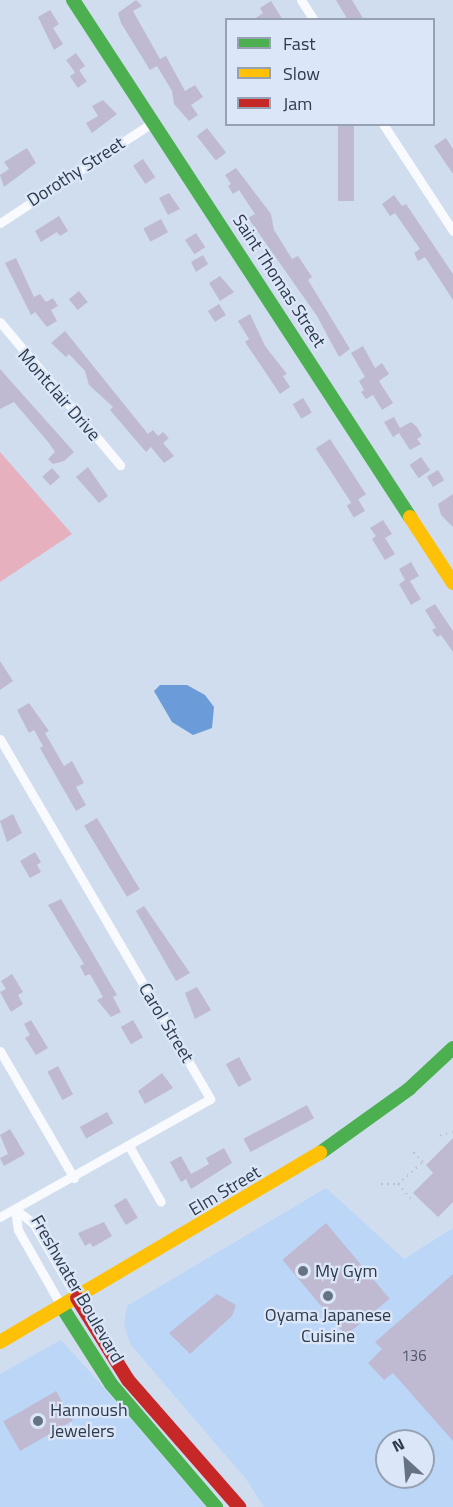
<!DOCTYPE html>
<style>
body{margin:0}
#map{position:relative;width:453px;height:1507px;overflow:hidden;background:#cfddef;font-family:"Titillium Web",sans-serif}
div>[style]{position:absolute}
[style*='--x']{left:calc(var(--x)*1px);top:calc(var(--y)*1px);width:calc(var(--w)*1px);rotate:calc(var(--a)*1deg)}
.built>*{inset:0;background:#bcd6f7}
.green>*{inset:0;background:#e6b0be}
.water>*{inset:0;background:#6b9cd9}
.building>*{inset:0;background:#bfbad2;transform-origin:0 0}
.path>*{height:2px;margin-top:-1px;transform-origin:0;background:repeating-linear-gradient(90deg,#bcc1ca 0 1.5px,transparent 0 6px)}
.street>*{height:9px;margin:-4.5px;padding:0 4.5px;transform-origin:4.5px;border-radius:4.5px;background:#f8fafd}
.fast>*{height:14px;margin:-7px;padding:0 7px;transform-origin:7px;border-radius:7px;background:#4caf50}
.slow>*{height:14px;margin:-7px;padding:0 7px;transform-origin:7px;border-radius:7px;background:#ffc107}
.jam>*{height:14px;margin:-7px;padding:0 7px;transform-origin:7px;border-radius:7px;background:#c62828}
.dots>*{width:16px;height:16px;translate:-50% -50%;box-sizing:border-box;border:3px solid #dbe7f8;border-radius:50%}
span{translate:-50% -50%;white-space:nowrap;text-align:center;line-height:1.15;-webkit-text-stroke:4.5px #dbe7f8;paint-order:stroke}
.number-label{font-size:15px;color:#525a6c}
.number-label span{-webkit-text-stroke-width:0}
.street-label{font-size:18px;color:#2e3a4a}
.poi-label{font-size:18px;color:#2e3a4a}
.left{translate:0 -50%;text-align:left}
.legend{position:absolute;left:225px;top:18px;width:210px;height:108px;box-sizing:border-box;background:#dbe7f8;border:2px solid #96a2b2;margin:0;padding:8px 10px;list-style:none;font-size:18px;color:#2e3a4a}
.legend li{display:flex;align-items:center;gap:12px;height:30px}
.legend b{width:30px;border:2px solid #96a2b2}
.north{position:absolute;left:375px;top:1429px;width:60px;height:60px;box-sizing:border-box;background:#dbe7f8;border:2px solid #96a2b2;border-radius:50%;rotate:334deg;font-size:16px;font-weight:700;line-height:24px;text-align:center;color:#2e3a4a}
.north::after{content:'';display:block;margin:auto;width:21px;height:27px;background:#667384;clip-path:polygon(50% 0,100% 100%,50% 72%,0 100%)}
</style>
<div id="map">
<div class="built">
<i style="clip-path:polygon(evenodd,326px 1188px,404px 1259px,453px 1228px,453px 1507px,264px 1507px,246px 1479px,131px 1345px,124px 1325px,127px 1306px,326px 1188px,387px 1441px,423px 1441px,423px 1477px,387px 1477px,387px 1441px)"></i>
<i style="clip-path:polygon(61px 1340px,98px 1381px,206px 1507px,0 1507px,0 1374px)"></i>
</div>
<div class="green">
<i style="clip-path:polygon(0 452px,72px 534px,0 582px)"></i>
</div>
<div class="water">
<i style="clip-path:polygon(160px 685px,187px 685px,205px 695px,214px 707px,212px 728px,193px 735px,172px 722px,154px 691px)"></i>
</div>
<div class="building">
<i style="clip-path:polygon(136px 0,142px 6px,133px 11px,160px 59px,166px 56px,185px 91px,195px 85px,203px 97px,191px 105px,198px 115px,189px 121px,174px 104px,172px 91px,157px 66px,150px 70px,121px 23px,118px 13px)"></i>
<i style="clip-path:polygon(336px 0,352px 0,364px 20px,348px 20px)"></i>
<i style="clip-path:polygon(271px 1px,283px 20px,253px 20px,263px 13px,260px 8px)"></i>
<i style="clip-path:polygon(50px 10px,59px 24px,53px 28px,63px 44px,54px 50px,38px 17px)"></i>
<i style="left:76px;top:53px;width:16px;height:12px;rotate:55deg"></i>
<i style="left:79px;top:70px;width:14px;height:11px;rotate:56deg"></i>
<i style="clip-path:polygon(103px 100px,117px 114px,92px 133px,86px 123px,98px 116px,92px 106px)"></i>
<i style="left:338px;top:124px;width:16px;height:77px"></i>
<i style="left:207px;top:128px;width:31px;height:13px;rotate:52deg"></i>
<i style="clip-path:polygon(446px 138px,453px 149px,453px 174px,434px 146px)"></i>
<i style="clip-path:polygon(27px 148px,36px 163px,4px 187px,0 175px,9px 169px,4px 162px)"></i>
<i style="left:143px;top:159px;width:22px;height:12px;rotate:56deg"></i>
<i style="clip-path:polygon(236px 168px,271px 214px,274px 230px,292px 259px,298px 256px,312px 277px,308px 280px,350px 349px,339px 357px,317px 316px,248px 218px,255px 214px,239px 190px,233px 194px,228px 186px,231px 184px,225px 175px)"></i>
<i style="clip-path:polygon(169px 193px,180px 209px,168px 215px,159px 198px)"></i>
<i style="clip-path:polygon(394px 195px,402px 206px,406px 204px,453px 274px,453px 300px,425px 257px,418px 261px,414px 253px,420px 249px,395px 213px,390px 216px,382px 204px)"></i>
<i style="clip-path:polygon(59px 216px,68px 231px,60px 236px,57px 232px,41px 242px,35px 231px)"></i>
<i style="left:161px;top:219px;width:15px;height:20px;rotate:62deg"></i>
<i style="left:196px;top:233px;width:17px;height:13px;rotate:57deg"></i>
<i style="clip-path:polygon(203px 255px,208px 264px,196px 272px,191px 262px)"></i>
<i style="clip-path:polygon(16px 258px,34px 297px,40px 294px,46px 302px,53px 298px,58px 306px,51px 310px,57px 321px,47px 327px,35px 312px,31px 315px,5px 263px)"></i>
<i style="clip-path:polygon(220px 276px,234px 292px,220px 301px,209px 283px)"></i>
<i style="left:79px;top:291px;width:14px;height:13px;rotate:51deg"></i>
<i style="left:219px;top:304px;width:13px;height:13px;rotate:58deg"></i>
<i style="clip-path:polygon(250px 314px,265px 346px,287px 374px,283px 376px,290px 387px,280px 394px,245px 342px,249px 339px,238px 321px)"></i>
<i style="clip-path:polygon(65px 331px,148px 434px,153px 430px,158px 436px,163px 432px,169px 438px,163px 443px,174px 456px,164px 463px,151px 447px,146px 452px,110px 410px,113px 407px,89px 385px,85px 371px,69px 354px,66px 357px,51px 343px)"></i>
<i style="clip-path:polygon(363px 346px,375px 368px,382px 363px,389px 374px,379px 381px,393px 403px,382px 410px,373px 395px,366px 399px,361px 392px,364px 390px,359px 381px,365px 377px,351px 353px)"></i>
<i style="clip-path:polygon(0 369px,74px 452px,64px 461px,53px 464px,48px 459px,55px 452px,49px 443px,14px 402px,0 409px)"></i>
<i style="left:303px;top:398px;width:17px;height:12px;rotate:59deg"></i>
<i style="clip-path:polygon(394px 417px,400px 428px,411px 422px,417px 427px,422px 436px,417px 439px,421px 444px,410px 450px,399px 433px,393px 437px,384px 422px)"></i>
<i style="left:330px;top:439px;width:66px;height:17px;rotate:57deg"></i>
<i style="left:421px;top:457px;width:16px;height:14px;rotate:55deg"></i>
<i style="clip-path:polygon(88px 467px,108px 496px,99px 503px,76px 477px)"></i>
<i style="left:52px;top:468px;width:12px;height:13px;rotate:48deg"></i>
<i style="left:438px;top:470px;width:12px;height:13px;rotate:59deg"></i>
<i style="clip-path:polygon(453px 494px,453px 527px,441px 515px,438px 504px)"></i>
<i style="left:358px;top:499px;width:14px;height:13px;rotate:60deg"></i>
<i style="clip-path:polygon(383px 520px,392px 534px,385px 538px,395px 554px,385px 560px,372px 539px,376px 536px,370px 528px)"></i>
<i style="clip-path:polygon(411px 562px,419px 576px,410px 581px,421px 599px,411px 605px,399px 584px,405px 580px,399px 569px)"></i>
<i style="clip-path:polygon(435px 604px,453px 631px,453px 652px,441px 635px,437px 637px,432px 630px,436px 628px,425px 610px)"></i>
<i style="clip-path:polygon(0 661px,13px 681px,0 690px)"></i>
<i style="clip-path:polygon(29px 703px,49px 731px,45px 733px,64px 766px,72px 761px,84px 783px,76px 787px,86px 805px,76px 811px,40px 748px,43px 746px,34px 730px,29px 733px,17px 710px)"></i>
<i style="clip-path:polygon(13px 814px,22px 833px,7px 842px,0 821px)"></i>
<i style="left:97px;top:818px;width:83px;height:15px;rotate:59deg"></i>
<i style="clip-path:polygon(35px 852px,41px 862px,37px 865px,41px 872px,30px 878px,20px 861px)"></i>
<i style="clip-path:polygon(61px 899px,117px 995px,113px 997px,121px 1012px,111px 1017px,97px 1000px,103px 997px,90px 974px,85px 976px,80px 966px,84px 964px,48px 905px)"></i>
<i style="clip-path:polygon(144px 906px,190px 973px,176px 981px,136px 911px)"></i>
<i style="clip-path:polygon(12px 974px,23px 992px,18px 995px,23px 1004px,11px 1012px,0 992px,6px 989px,1px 981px)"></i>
<i style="clip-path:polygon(197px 987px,211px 1010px,195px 1019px,185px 993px)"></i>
<i style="clip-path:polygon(31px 1020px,48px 1048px,36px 1055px,25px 1038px,30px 1035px,24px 1024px)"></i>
<i style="left:133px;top:1020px;width:20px;height:14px;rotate:60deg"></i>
<i style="left:239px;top:1057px;width:26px;height:15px;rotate:61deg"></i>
<i style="left:58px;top:1066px;width:32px;height:12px;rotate:62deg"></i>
<i style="clip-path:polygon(162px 1073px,173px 1088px,145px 1104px,138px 1091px)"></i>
<i style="left:307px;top:1105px;width:15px;height:72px;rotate:62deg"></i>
<i style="left:107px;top:1112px;width:13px;height:31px;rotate:61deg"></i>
<i style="clip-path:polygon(10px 1129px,25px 1154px,4px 1166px,0 1158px,8px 1154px,0 1135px)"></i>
<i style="clip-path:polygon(453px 1138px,453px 1202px,438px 1217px,413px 1193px,433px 1173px,426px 1165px)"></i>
<i style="clip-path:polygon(224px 1148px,232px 1163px,191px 1189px,186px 1179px,181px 1182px,170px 1162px,181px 1156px,191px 1174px,209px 1164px,206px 1158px)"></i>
<i style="left:126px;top:1198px;width:23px;height:14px;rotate:59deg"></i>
<i style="clip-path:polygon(104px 1222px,112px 1236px,93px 1247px,90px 1243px,85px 1246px,78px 1233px)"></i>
<i style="left:326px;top:1223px;width:99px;height:57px;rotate:50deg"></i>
<i style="clip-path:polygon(453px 1274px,453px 1441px,393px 1373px,384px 1380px,368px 1363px,382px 1349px,375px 1342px)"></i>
<i style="clip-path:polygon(217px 1294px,236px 1305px,232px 1316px,190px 1354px,169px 1333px)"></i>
<i style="left:56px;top:1391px;width:34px;height:61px;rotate:60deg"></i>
</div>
<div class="path">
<i style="--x:440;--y:1135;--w:13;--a:-13"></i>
<i style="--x:381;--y:1184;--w:17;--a:0"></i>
<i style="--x:398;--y:1184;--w:33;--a:-41"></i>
<i style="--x:423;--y:1162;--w:18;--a:-135"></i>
<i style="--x:398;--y:1184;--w:21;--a:49"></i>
</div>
<div class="street">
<i style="--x:301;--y:0;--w:24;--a:57"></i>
<i style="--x:383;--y:124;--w:128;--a:56.8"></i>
<i style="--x:0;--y:223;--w:183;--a:-33.4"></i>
<i style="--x:0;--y:322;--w:187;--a:50"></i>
<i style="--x:0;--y:739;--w:417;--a:59.7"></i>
<i style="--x:210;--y:1099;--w:241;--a:150.7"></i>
<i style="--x:0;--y:1051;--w:147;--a:59.8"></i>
<i style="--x:129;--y:1146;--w:64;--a:60.3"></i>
<i style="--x:15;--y:1209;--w:23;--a:38"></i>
<i style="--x:33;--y:1223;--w:87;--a:59.6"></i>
<i style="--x:15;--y:1209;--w:21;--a:82"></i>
<i style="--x:18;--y:1230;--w:89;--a:60.3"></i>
</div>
<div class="fast">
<i style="--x:73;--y:0;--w:617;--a:56.9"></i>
<i style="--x:320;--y:1153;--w:110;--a:-35.7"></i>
<i style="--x:409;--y:1089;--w:60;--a:-43"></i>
<i style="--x:62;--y:1307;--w:91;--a:57.5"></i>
<i style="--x:111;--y:1384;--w:162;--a:49.5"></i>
</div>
<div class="slow">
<i style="--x:410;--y:517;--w:79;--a:56.9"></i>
<i style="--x:0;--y:1342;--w:372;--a:-30.6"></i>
</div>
<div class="jam">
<i style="--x:77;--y:1298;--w:97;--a:58.1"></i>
<i style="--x:128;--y:1380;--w:169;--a:48.8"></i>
</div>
<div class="dots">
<i style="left:303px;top:1271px;background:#667384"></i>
<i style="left:328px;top:1296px;background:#667384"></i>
<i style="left:38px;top:1421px;background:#667384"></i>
</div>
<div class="number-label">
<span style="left:414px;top:1356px">136</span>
</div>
<div class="street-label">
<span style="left:76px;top:172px;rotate:-33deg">Dorothy Street</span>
<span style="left:279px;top:281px;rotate:57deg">Saint Thomas Street</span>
<span style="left:59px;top:395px;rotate:49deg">Montclair Drive</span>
<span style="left:166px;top:1023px;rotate:59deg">Carol Street</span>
<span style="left:225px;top:1191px;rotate:-31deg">Elm Street</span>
<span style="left:77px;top:1289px;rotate:60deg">Freshwater Boulevard</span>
</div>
<div class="poi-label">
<span class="left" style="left:315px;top:1271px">My Gym</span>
<span style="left:328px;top:1326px">Oyama Japanese<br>Cuisine</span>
<span class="left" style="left:50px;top:1421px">Hannoush<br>Jewelers</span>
</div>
<ul class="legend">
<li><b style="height:8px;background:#4caf50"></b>Fast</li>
<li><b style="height:8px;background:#ffc107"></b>Slow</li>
<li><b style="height:8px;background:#c62828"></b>Jam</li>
</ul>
<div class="north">N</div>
</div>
